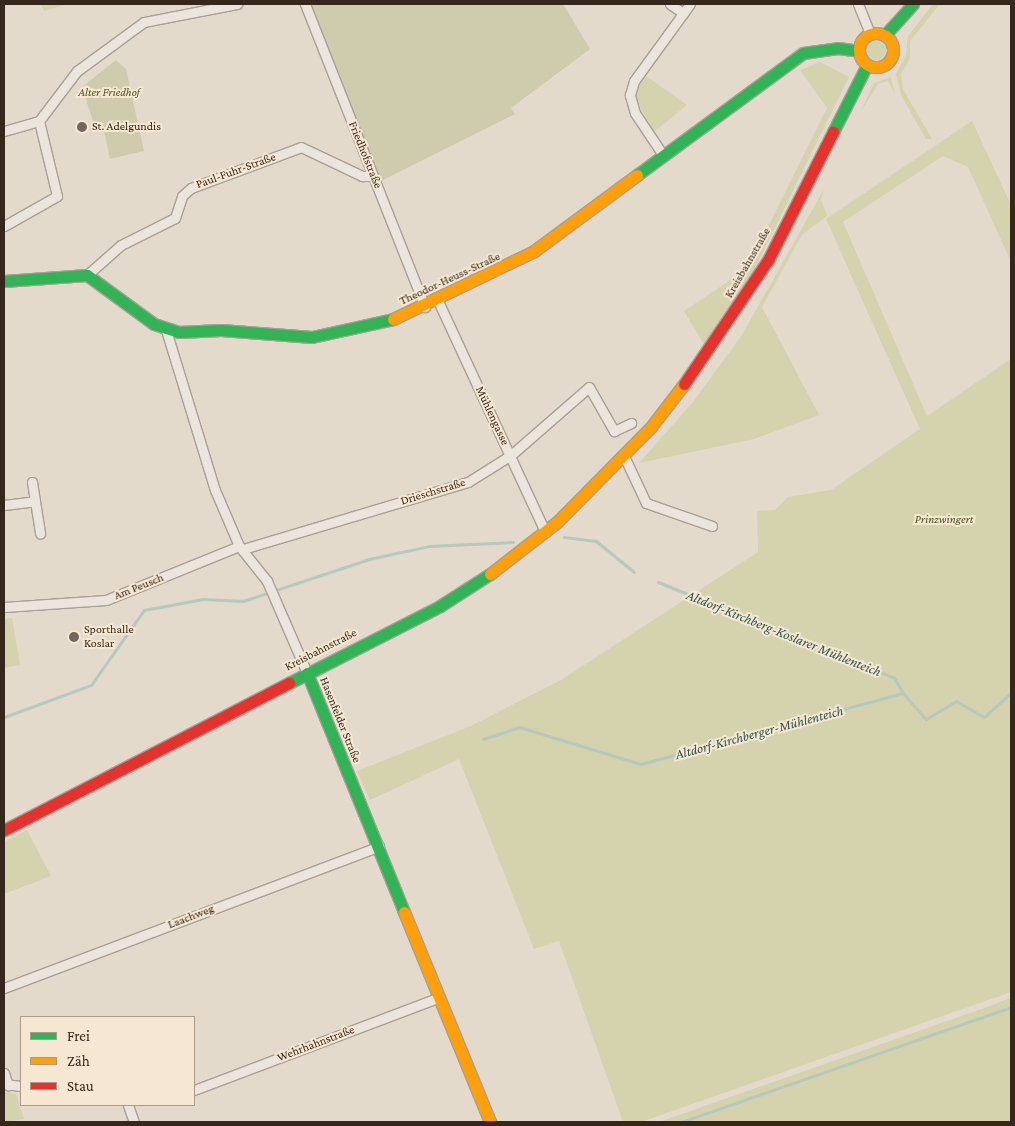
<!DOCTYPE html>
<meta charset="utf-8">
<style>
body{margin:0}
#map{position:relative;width:1015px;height:1126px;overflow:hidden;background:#e3dacb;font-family:"Crimson Pro",serif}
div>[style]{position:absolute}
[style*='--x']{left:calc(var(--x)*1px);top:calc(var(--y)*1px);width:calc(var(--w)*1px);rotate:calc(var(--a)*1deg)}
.green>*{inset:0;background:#d5d2ae}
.round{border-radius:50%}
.cemetery>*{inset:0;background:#cfccad}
.stream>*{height:3px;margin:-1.5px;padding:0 1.5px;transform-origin:1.5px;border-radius:1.5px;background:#b7c8bc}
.roads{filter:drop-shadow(1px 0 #a89f95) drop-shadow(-1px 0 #a89f95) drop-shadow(0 1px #a89f95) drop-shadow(0 -1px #a89f95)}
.street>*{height:9px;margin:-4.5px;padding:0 4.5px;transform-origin:4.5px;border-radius:4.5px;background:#ebe5dd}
.fast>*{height:11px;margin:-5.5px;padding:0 5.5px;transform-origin:5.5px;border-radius:5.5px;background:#30b455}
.slow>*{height:11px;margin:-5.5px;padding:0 5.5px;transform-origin:5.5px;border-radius:5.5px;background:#ff9f0a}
.slow>.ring{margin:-5.5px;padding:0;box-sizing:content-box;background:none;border:11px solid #ff9f0a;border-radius:50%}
.jam>*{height:11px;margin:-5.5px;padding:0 5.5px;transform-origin:5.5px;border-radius:5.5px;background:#e5322d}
.dots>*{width:14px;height:14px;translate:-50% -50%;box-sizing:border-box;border:2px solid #f5e7d1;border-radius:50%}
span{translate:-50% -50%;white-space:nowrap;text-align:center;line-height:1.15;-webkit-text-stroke:4px #f5e7d1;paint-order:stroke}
.park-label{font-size:12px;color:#4b5324;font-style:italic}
.poi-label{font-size:12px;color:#36271d}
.left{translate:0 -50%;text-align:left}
.street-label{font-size:12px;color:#36271d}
.water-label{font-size:14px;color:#2d5650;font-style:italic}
.frame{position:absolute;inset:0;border:5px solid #36271d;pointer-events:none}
.legend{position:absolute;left:20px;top:1016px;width:175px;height:90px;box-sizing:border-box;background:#f5e7d1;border:1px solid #a99a89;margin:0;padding:6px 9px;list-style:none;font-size:15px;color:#36271d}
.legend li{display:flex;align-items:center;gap:10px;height:25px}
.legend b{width:25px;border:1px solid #a99a89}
</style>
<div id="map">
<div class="green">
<i style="clip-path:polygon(41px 4px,68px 4px,44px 11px)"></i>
<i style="clip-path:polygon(933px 4px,940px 4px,910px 41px,910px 59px,901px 74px,903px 89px,932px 139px,926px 139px,901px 95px,896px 74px,906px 55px,908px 36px)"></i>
<i class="round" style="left:866px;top:40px;width:20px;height:20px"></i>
<i style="clip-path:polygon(820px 62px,849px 77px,752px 274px,705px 346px,684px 311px,747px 269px,827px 108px,800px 70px)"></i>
<i style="clip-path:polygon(646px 76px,687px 105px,654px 132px,636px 99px,638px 85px)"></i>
<i style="clip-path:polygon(891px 77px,895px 94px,888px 81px,878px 84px,861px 111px,874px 83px)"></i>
<i style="clip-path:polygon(972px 121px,1011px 205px,1011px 262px,968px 167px,943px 156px,843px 222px,927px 416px,1011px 359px,1011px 992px,641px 1122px,623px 1122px,559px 941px,534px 949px,459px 759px,370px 800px,357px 771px,471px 726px,561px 680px,758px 552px,757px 511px,775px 510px,788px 497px,831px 490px,920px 429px,826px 219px)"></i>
<i style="clip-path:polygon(824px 189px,821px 200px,827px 216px,802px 235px,762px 307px,819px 415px,754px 439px,639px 463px,693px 402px,742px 335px)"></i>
<i style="clip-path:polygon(12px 618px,20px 665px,4px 668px,4px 619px)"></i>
<i style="clip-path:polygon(27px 830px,51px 876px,4px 894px,4px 842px)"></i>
<i style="clip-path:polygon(1011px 998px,1011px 1122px,659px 1122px,987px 1007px)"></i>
<i style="clip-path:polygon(4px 1092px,16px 1094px,24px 1119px,4px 1122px)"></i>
</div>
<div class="cemetery">
<i style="clip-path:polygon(307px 4px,563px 4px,590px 49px,511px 108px,515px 114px,379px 182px)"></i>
<i style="clip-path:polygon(116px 60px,126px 69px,144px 151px,110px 159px,103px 126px,95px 128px,82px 87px)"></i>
</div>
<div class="stream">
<i style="--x:564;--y:537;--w:32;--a:7"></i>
<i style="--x:596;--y:541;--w:49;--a:39.2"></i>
<i style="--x:658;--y:582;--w:255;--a:22.1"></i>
<i style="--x:894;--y:678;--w:17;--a:59"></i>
<i style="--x:4;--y:717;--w:93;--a:-20.2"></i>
<i style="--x:91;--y:685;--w:92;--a:-54.8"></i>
<i style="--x:144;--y:610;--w:60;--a:-10.6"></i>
<i style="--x:203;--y:599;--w:40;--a:2.9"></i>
<i style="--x:243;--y:601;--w:133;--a:-18.4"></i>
<i style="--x:369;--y:559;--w:61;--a:-12.2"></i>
<i style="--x:429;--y:546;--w:84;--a:-2.7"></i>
<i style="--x:483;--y:739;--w:38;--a:-18"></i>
<i style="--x:519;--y:727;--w:127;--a:16.9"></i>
<i style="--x:641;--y:764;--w:271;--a:-15.2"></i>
<i style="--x:903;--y:693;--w:35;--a:49"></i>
<i style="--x:926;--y:719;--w:35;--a:-31"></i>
<i style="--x:956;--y:701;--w:32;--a:30"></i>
<i style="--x:984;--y:717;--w:36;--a:-42"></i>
<i style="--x:681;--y:1122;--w:349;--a:-19.2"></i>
</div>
<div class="roads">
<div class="street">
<i style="--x:305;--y:4;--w:326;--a:68.4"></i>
<i style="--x:670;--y:4;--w:16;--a:35"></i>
<i style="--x:858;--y:4;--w:32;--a:68"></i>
<i style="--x:4;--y:131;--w:36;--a:-16"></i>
<i style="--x:39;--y:121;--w:63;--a:-52.8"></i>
<i style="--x:77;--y:71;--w:83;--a:-36.2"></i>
<i style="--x:144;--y:22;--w:95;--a:-11"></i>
<i style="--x:663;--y:155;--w:50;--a:-123.7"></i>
<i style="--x:635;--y:113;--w:19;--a:-106"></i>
<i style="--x:630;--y:95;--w:15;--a:-74"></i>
<i style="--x:634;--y:81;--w:95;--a:-54"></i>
<i style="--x:4;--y:226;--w:61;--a:-29.5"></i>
<i style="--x:57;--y:196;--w:77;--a:-103.5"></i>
<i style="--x:87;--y:275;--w:45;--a:-41.4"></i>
<i style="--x:121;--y:245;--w:60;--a:-26.6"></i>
<i style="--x:175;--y:218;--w:23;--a:-72"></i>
<i style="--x:182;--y:196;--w:12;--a:-42"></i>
<i style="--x:191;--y:188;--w:117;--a:-20.4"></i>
<i style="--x:301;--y:147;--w:68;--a:25.4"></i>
<i style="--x:362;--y:176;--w:11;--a:0"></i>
<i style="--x:438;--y:301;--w:255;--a:65.1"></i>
<i style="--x:166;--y:330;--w:167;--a:73"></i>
<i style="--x:215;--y:490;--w:61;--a:66.8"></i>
<i style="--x:239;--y:546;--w:45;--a:51.3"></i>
<i style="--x:267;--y:581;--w:100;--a:66.5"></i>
<i style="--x:624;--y:456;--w:52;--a:64.9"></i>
<i style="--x:646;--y:503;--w:70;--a:19.2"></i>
<i style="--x:32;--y:482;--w:19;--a:81"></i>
<i style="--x:4;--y:505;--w:31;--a:-7"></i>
<i style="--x:35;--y:501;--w:33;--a:81"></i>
<i style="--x:243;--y:549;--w:235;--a:-16.6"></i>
<i style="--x:468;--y:482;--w:51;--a:-32.1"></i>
<i style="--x:511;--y:455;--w:103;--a:-41.1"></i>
<i style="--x:589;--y:387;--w:51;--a:60.4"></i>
<i style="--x:614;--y:431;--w:19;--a:-25"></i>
<i style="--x:4;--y:607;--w:102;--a:-3.9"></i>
<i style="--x:106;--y:600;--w:144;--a:-22.1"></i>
<i style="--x:4;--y:988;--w:401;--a:-20.7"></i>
<i style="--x:4;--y:1073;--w:13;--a:72"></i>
<i style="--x:4;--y:1084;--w:17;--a:7"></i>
<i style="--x:194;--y:1090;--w:260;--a:-20.7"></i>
<i style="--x:128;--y:1105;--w:18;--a:71"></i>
</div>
<div class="fast">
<i style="--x:885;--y:35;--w:42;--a:-47.9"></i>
<i style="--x:833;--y:132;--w:75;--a:-63.1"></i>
<i style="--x:637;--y:175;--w:206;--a:-36.3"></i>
<i style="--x:803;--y:53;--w:35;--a:-8"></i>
<i style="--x:838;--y:48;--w:21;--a:8"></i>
<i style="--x:4;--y:281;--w:83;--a:-4.1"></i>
<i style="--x:87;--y:275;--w:83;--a:36.2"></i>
<i style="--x:154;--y:324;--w:26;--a:18"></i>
<i style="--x:179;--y:332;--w:42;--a:-2.7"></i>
<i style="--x:221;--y:330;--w:91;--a:4.4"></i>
<i style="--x:312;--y:337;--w:83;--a:-12.5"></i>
<i style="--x:307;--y:673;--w:258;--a:67.9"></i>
<i style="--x:289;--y:683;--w:169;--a:-27"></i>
<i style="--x:440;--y:606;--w:59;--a:-32.6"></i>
</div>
<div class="slow">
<i class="ring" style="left:859px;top:33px;width:23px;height:23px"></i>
<i style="--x:393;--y:319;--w:157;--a:-25.7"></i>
<i style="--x:534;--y:251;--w:128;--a:-36.4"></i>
<i style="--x:490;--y:574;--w:85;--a:-37.8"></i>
<i style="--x:557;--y:522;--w:134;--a:-45.3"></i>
<i style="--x:651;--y:427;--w:54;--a:-52.5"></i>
<i style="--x:404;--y:912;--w:227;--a:67.7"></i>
</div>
<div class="jam">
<i style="--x:684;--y:384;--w:150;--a:-55.9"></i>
<i style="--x:768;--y:260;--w:144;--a:-63.1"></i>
<i style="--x:4;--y:830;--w:321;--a:-27.3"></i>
</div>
</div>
<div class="dots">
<i style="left:82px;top:127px;background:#73665a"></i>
<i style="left:74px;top:637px;background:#73665a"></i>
</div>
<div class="park-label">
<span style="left:109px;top:93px">Alter Friedhof</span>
<span style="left:944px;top:520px">Prinzwingert</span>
</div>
<div class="poi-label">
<span class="left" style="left:92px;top:127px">St. Adelgundis</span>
<span class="left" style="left:84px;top:637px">Sporthalle<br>Koslar</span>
</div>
<div class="street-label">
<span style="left:365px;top:155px;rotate:68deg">Friedhofstraße</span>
<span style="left:236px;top:171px;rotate:-20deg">Paul-Fuhr-Straße</span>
<span style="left:748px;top:263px;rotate:-60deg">Kreisbahnstraße</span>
<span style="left:450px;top:279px;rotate:-25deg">Theodor-Heuss-Straße</span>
<span style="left:492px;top:416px;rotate:65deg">Mühlengasse</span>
<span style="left:433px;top:492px;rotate:-17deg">Drieschstraße</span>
<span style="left:139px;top:587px;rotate:-22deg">Am Peusch</span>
<span style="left:321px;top:650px;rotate:-27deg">Kreisbahnstraße</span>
<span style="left:340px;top:720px;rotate:68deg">Hasenfelder Straße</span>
<span style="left:191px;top:917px;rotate:-21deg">Laachweg</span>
<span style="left:316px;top:1044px;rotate:-21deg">Wehrhahnstraße</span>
</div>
<div class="water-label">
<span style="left:784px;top:633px;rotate:22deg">Altdorf-Kirchberg-Koslarer Mühlenteich</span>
<span style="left:759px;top:732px;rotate:-15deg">Altdorf-Kirchberger-Mühlenteich</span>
</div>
<div class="frame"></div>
<ul class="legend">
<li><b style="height:6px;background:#30b455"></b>Frei</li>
<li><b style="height:6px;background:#ff9f0a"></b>Zäh</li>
<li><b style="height:6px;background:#e5322d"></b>Stau</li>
</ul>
</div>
